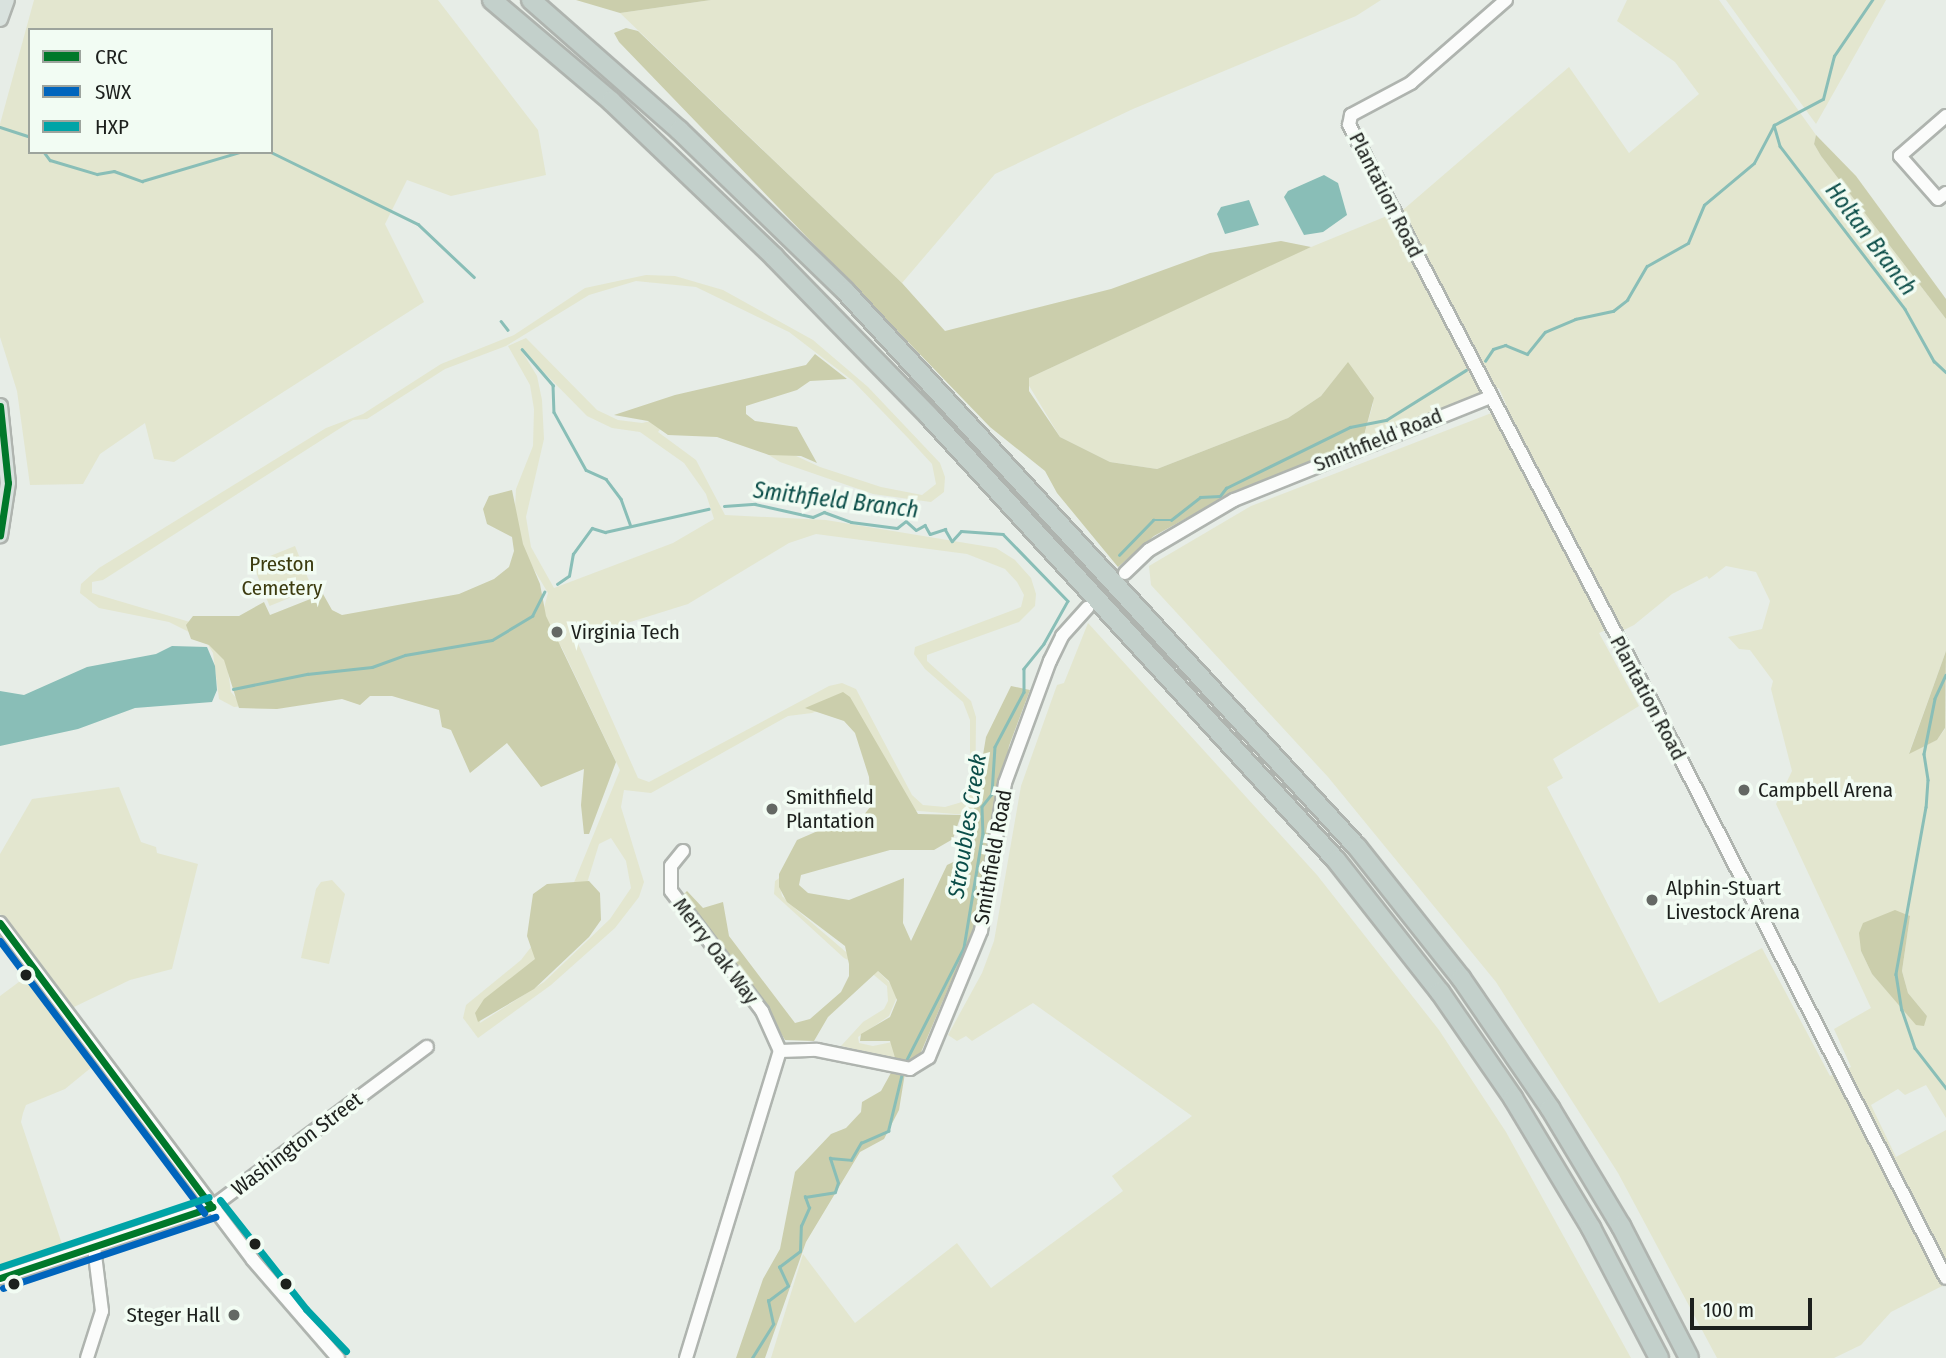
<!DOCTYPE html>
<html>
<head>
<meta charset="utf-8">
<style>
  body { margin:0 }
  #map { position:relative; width:1946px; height:1358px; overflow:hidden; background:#e7ede7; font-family:"Fira Sans Condensed",sans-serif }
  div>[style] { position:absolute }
  .green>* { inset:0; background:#e3e6cf; transform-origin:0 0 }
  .forest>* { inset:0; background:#cbceac }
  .water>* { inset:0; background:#89beb7 }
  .stream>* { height:2.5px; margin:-1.25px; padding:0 1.25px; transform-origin:1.25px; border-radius:1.25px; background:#89beb7 }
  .roads { filter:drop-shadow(2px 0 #afb4af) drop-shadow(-2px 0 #afb4af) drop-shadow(0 2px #afb4af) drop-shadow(0 -2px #afb4af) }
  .minor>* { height:12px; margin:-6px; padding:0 6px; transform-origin:6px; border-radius:6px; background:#fbfcfb }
  .major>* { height:14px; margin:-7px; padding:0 7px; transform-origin:7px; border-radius:7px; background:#d9e2de }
  .highway>* { height:18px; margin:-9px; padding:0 9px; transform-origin:9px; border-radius:9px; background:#c3d0cb }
  .bus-1>* { height:7px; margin:-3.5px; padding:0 3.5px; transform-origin:3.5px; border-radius:3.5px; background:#00782a }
  .bus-2>* { height:7px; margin:-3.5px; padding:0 3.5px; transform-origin:3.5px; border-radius:3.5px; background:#0065bd }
  .bus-3>* { height:7px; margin:-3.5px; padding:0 3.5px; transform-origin:3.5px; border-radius:3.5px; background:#00a4a7 }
  .dots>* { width:19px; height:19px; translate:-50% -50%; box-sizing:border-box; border:4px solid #f2fcf3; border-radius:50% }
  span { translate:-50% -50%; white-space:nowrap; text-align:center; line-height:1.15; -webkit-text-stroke:7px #f2fcf3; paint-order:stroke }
  .street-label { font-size:21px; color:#1d201d }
  .park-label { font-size:21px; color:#3c3b0f }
  .poi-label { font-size:21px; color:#1d201d }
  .left { translate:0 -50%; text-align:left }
  .right { translate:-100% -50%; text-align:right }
  .water-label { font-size:23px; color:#0a4d48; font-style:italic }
  .legend { position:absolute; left:28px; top:28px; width:245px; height:126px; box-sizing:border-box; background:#f2fcf3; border:2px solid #9da49d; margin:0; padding:9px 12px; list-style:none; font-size:21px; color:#1d201d }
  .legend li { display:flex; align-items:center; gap:14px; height:35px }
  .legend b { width:35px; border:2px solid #9da49d }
  .scale { position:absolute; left:1690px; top:1298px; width:122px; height:32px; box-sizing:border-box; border:4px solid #1d201d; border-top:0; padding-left:9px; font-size:21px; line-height:24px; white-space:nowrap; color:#1d201d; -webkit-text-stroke:5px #f2fcf3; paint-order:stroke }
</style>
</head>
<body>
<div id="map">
  <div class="green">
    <div style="clip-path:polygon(evenodd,34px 0,438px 0,538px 130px,546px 175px,451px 196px,407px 180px,385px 224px,424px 302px,174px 462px,154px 459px,145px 423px,100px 454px,83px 484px,30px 485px,17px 391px,0 337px,0 124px,34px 0,30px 30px,271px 30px,271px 152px,30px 152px,30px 30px)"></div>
    <div style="clip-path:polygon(711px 0,1381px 0,1356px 16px,1133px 109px,995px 174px,902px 283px,620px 13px)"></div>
    <div style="clip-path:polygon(evenodd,1627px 0,1719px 0,1816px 135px,1814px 144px,1821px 156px,1946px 319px,1946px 651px,1909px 753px,1937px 740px,1945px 729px,1946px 687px,1946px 1118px,1926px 1085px,1905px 1095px,1898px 1089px,1871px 1105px,1896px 1157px,1946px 1130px,1946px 1284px,1891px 1312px,1861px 1345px,1834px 1358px,1717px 1358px,1618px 1173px,1496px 982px,1328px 777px,1151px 585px,1149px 566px,1251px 506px,1507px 407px,1499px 388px,1363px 439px,1373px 404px,1371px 392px,1362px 388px,1348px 363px,1321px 396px,1288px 418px,1157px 469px,1110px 462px,1060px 437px,1028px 384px,1029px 378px,1294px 254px,1404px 209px,1569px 67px,1629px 153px,1699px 94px,1675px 62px,1617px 21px,1627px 0,1726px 566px,1756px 572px,1770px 601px,1762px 629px,1728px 637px,1739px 649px,1750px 650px,1773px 681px,1771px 689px,1792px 771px,1776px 804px,1871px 1008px,1834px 1029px,1851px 1067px,1830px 1076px,1762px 948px,1659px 1003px,1547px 787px,1563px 778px,1553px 759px,1639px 706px,1599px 633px,1620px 624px,1624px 630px,1634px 625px,1672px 594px,1707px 576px,1709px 579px,1726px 566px,1627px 0,1910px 916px,1902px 971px,1908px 993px,1927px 1016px,1916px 1024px,1872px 974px,1861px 951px,1910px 916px)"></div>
    <div style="clip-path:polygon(1726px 0,1886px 0,1816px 124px)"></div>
    <div style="clip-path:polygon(evenodd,646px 275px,675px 276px,723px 290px,813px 340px,868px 387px,940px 463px,945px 477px,944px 492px,931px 502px,873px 494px,780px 462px,707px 416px,663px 425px,658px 432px,696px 460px,725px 515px,826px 520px,996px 548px,1015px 560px,1031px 578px,1036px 594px,1035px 606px,1019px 622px,927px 655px,927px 661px,971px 701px,976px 717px,975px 820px,951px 942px,903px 1055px,893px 1058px,841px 1046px,863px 1022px,884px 1009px,888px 1001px,887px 986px,868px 970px,844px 958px,774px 894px,775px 881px,809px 857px,906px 798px,848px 699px,812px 713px,788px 716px,651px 793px,624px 790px,621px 807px,644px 882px,639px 897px,615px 928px,551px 985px,478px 1038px,463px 1018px,466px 1005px,521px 960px,566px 902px,620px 770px,562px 648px,549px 631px,468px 665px,284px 702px,234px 707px,219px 699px,213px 653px,205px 640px,169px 622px,99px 608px,80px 593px,81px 584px,99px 568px,326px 428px,363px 414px,441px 364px,514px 335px,585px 288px,646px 275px,636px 281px,696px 287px,789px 332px,853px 381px,908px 438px,932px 464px,936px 484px,922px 495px,881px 487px,820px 467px,740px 430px,706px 408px,642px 423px,618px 420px,597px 410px,526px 338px,508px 346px,530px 385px,534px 409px,533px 446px,516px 489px,515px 508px,520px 546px,548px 593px,539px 626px,449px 661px,239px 701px,231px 692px,226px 657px,200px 625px,92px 593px,92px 582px,103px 580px,353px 420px,367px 419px,445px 369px,506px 346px,589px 295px,636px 281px,646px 275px,520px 348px,587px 416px,612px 428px,640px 432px,684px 463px,706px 494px,714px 519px,673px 543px,554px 588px,531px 547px,526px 517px,544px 439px,542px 400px,537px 376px,520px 348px,646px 275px,816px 534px,967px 554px,1005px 569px,1017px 582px,1024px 595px,1021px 607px,915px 647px,914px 654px,925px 669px,963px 702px,970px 720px,970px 793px,962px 802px,945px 807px,923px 805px,912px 795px,856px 689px,842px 683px,829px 686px,649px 782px,638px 778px,576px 639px,688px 604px,789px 543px,816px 534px,646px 275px,907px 810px,967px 815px,946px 927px,932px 967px,897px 1041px,873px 1046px,859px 1043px,858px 1037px,889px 1016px,897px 997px,895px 988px,871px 964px,853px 958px,798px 911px,782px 896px,780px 886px,817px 858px,907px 810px,646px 275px,611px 838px,626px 861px,631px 888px,610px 919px,544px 982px,480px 1023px,483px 1003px,532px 963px,560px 930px,584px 893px,599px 844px,611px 838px)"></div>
    <div style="left:295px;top:546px;width:46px;height:46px;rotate:68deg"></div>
    <div style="clip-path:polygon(1088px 623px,1317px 875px,1439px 1030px,1506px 1132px,1631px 1358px,771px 1358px,803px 1254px,855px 1323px,957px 1243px,991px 1288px,1123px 1191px,1112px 1176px,1192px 1116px,1033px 1003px,972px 1041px,966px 1036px,957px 1041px,948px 1035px,982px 973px,994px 941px,1021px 786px,1057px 685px,1064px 683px)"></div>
    <div style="clip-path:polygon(119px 787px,141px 842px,156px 847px,157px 853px,198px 864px,172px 969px,130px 980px,74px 1007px,0 914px,0 854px,32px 799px)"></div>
    <div style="clip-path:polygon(332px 880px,345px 894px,329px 964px,301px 958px,316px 889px,321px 882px)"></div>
    <div style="clip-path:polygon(31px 973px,98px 1062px,65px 1089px,26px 1105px,23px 1113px,21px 1122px,62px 1244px,0 1265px,0 996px)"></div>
  </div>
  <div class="forest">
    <div style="clip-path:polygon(576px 0,711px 0,620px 13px)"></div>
    <div style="clip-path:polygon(626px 28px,638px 31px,902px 283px,945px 331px,1111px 289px,1210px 253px,1281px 241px,1311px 247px,1029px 378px,1029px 391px,1060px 437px,1110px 462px,1157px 469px,1288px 418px,1321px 396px,1348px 362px,1374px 398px,1363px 439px,1225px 497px,1154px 536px,1118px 567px,1057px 493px,1045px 471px,990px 427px,619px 42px,614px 33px)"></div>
    <div style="clip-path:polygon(1816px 135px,1856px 176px,1946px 299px,1946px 319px,1821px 156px,1814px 144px)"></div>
    <div style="clip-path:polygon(815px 354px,847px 379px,810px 381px,797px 390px,746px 406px,746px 414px,755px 421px,797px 427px,817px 463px,801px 456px,769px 455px,717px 437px,668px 435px,648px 421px,614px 415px,675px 395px,806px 365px)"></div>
    <div style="clip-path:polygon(512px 490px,523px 544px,540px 584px,546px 616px,616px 762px,589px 834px,584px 834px,581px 805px,584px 769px,541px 787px,507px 743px,470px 773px,451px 730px,442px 727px,439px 710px,392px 696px,370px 696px,360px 705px,342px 699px,277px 709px,239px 708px,224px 660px,209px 645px,191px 639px,186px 625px,193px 616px,239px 616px,264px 602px,270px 615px,323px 594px,332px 610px,342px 615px,459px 594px,494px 579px,509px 567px,514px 551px,512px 537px,487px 524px,483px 509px,489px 496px)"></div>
    <div style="clip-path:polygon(1946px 651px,1945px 728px,1937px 740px,1909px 754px)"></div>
    <div style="clip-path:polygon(1011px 686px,1030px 690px,1009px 746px,976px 923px,919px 1057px,912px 1062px,896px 1061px,890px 1041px,860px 1041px,861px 1034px,890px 1017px,897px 1000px,889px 981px,878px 971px,828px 1017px,814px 1041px,785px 1040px,762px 1001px,680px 898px,687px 891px,703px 908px,723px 902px,729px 936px,795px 1023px,810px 1019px,841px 992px,849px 976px,849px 964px,845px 946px,787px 902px,779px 887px,779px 874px,797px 840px,827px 827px,859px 821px,871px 806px,869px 777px,855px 733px,844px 721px,805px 708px,843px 692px,850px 697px,918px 814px,961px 815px,953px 839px,934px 850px,890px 850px,801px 875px,799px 885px,808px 893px,849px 900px,904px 878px,903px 923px,911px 941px,947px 865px,966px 856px,986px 737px)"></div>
    <div style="clip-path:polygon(589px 881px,600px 893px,601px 920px,589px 937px,534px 989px,478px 1022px,475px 1013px,484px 999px,535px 959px,527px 936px,533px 894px,547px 884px)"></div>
    <div style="clip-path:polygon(1895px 910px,1910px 916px,1902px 971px,1908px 993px,1927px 1016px,1924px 1026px,1916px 1025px,1872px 974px,1861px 951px,1859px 933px,1863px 923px)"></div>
    <div style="clip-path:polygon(892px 1071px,905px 1073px,899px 1110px,884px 1139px,860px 1152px,806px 1242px,765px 1358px,736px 1358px,763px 1279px,780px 1249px,795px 1172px,831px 1134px,846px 1128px,861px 1112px,862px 1102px,881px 1091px)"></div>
  </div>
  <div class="water">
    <div style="clip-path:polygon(1324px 175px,1338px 183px,1347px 215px,1323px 232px,1304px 235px,1284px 197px,1288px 191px)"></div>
    <div style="clip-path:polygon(1249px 200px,1259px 225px,1225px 234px,1217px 214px,1221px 207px)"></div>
    <div style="clip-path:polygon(172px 646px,207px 647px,215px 666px,217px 690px,212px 702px,135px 708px,78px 729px,0 746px,0 691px,24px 695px,87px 667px,156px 654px)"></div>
  </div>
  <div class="stream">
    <div style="left:1774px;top:125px;width:22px;rotate:74deg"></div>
    <div style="left:1780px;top:146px;width:205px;rotate:52.5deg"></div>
    <div style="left:1905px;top:309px;width:60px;rotate:60.9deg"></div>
    <div style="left:1934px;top:361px;width:16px;rotate:43deg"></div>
    <div style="left:0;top:127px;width:32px;rotate:18deg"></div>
    <div style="left:44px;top:152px;width:10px;rotate:53deg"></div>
    <div style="left:50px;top:160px;width:49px;rotate:16.6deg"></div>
    <div style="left:97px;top:174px;width:17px;rotate:-10deg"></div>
    <div style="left:114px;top:171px;width:30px;rotate:20deg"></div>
    <div style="left:142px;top:181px;width:102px;rotate:-16.5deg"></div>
    <div style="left:271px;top:152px;width:164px;rotate:26.1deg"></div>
    <div style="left:418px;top:224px;width:77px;rotate:43.4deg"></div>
    <div style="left:501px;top:321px;width:11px;rotate:52deg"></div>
    <div style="left:522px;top:349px;width:48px;rotate:49.3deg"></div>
    <div style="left:553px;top:385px;width:27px;rotate:88deg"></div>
    <div style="left:554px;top:412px;width:66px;rotate:61.1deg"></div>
    <div style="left:586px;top:470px;width:22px;rotate:24deg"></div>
    <div style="left:606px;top:479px;width:25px;rotate:53deg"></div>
    <div style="left:621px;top:499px;width:27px;rotate:70deg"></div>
    <div style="left:1485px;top:361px;width:14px;rotate:-56deg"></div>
    <div style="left:1493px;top:349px;width:13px;rotate:-18deg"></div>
    <div style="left:1505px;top:345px;width:24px;rotate:22deg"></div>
    <div style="left:1527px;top:354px;width:28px;rotate:-51deg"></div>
    <div style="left:1545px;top:332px;width:33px;rotate:-23deg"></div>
    <div style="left:1575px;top:319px;width:39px;rotate:-12deg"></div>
    <div style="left:1613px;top:311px;width:18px;rotate:-38deg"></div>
    <div style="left:1627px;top:300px;width:39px;rotate:-60deg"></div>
    <div style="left:1647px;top:266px;width:47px;rotate:-29.3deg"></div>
    <div style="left:1688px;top:243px;width:41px;rotate:-67.2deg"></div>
    <div style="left:1704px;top:205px;width:65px;rotate:-40deg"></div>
    <div style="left:1754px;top:163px;width:43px;rotate:-62.2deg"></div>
    <div style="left:1774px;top:125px;width:55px;rotate:-28deg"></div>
    <div style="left:1823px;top:99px;width:44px;rotate:-75.7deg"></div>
    <div style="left:1834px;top:56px;width:68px;rotate:-55.8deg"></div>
    <div style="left:724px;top:506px;width:31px;rotate:-4deg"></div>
    <div style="left:755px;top:504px;width:59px;rotate:12.6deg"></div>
    <div style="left:813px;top:517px;width:12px;rotate:-24deg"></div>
    <div style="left:824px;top:512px;width:29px;rotate:20deg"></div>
    <div style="left:851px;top:522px;width:46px;rotate:7.4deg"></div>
    <div style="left:897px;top:528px;width:11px;rotate:-38deg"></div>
    <div style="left:906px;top:521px;width:13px;rotate:42deg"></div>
    <div style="left:916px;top:530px;width:10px;rotate:-29deg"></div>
    <div style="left:925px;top:525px;width:10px;rotate:61deg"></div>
    <div style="left:930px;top:534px;width:16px;rotate:-18deg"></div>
    <div style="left:945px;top:529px;width:14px;rotate:60deg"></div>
    <div style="left:952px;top:541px;width:13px;rotate:-48deg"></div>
    <div style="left:961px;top:531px;width:42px;rotate:4.1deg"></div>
    <div style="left:1003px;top:534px;width:93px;rotate:45.9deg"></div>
    <div style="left:1068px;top:601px;width:49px;rotate:119.2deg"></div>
    <div style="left:1044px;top:644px;width:32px;rotate:129deg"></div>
    <div style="left:1024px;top:669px;width:23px;rotate:90deg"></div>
    <div style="left:1024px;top:692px;width:62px;rotate:117.8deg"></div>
    <div style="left:995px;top:747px;width:47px;rotate:93.7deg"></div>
    <div style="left:992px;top:794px;width:16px;rotate:128deg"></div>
    <div style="left:982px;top:807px;width:26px;rotate:88deg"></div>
    <div style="left:983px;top:833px;width:117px;rotate:99.4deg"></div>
    <div style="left:964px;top:948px;width:128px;rotate:117deg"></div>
    <div style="left:1119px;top:555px;width:49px;rotate:-45.8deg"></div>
    <div style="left:1153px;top:520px;width:18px"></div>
    <div style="left:1171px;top:520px;width:37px;rotate:-38deg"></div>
    <div style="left:1200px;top:497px;width:20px;rotate:-3deg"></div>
    <div style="left:1220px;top:496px;width:10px;rotate:-53deg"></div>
    <div style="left:1226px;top:488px;width:138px;rotate:-26.2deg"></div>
    <div style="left:1350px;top:427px;width:37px;rotate:-11deg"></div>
    <div style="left:1386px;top:420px;width:94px;rotate:-32deg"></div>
    <div style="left:557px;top:584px;width:14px;rotate:-34deg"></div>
    <div style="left:569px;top:576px;width:22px;rotate:-80deg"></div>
    <div style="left:573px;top:554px;width:32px;rotate:-54deg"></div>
    <div style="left:592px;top:528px;width:14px;rotate:17deg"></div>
    <div style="left:605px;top:532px;width:106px;rotate:-12.6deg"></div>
    <div style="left:1946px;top:675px;width:26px;rotate:115deg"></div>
    <div style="left:1935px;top:699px;width:56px;rotate:101.3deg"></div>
    <div style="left:1924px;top:754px;width:26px;rotate:81deg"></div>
    <div style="left:1928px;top:780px;width:27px;rotate:94deg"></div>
    <div style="left:1926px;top:807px;width:170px;rotate:100.2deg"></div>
    <div style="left:1896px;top:974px;width:36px;rotate:81deg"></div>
    <div style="left:1902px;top:1010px;width:40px;rotate:71.1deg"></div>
    <div style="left:1915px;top:1048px;width:51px;rotate:52.2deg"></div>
    <div style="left:233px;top:689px;width:76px;rotate:-11.5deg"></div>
    <div style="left:307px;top:674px;width:65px;rotate:-6.1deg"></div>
    <div style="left:372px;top:667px;width:35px;rotate:-20deg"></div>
    <div style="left:405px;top:655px;width:88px;rotate:-9.8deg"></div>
    <div style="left:492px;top:640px;width:47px;rotate:-31deg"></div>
    <div style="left:532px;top:616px;width:27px;rotate:-63deg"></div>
    <div style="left:752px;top:1358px;width:40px;rotate:-58deg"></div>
    <div style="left:773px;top:1324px;width:24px;rotate:-102deg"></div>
    <div style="left:768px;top:1301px;width:25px;rotate:-37deg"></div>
    <div style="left:788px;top:1286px;width:21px;rotate:-115deg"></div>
    <div style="left:779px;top:1267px;width:26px;rotate:-37deg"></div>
    <div style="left:800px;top:1251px;width:25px;rotate:-88deg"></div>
    <div style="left:801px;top:1226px;width:20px;rotate:-66deg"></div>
    <div style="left:809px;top:1208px;width:12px;rotate:-110deg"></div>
    <div style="left:805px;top:1197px;width:30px;rotate:-9deg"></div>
    <div style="left:835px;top:1192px;width:9px;rotate:-72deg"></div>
    <div style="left:838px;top:1183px;width:26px;rotate:-108deg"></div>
    <div style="left:830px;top:1158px;width:21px;rotate:5deg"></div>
    <div style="left:851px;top:1160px;width:20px;rotate:-60deg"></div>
    <div style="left:861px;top:1143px;width:30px;rotate:-24deg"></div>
    <div style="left:888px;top:1131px;width:60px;rotate:-76.4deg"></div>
  </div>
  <div class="roads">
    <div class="minor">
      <div style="left:1506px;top:0;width:126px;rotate:138.9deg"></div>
      <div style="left:1411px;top:83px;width:68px;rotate:151.9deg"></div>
      <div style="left:1351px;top:115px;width:10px;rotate:101deg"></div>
      <div style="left:1349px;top:125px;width:639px;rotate:62.31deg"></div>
      <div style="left:1646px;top:691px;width:659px;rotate:62.93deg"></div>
      <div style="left:1946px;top:116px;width:61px;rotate:139deg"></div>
      <div style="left:1900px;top:156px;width:57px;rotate:48.5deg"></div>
      <div style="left:1938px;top:199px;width:10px;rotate:-37deg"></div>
      <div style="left:1125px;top:573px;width:33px;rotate:-44deg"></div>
      <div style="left:1149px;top:550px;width:99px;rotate:-30.5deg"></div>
      <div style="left:1234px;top:500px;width:276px;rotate:-21.9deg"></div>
      <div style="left:683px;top:851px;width:19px;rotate:129deg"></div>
      <div style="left:671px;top:866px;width:25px;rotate:90deg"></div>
      <div style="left:671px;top:891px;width:151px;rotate:52.8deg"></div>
      <div style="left:762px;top:1011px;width:44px;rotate:65.8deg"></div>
      <div style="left:0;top:923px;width:421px;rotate:53.1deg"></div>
      <div style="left:253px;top:1260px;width:130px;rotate:49.1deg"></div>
      <div style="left:0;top:1278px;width:224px;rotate:-18.5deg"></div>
      <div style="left:212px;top:1207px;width:268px;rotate:-36.7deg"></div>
      <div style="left:87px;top:1358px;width:49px;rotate:-72.3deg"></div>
      <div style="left:102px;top:1311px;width:64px;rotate:-97.1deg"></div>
      <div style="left:686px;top:1358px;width:321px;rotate:-73deg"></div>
      <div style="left:780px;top:1051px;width:37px;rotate:-2deg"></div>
      <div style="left:817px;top:1050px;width:95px;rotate:11.5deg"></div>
      <div style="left:910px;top:1069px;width:22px;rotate:-32deg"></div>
      <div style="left:929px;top:1057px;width:136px;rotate:-67.6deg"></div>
      <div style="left:981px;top:931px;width:150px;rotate:-80.8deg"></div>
      <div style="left:1005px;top:783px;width:130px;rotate:-69.8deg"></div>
      <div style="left:1050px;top:661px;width:28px;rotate:-64deg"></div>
      <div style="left:1062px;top:636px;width:38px;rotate:-48deg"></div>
    </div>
    <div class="major">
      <div style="left:0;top:19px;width:20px;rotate:-70deg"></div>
      <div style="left:0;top:406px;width:77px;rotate:84.1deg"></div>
      <div style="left:8px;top:483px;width:53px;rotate:98.7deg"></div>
    </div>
    <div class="highway">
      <div style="left:492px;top:0;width:156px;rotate:40.3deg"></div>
      <div style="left:611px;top:101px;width:226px;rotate:43.7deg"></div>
      <div style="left:774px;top:257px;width:222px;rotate:45.7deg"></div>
      <div style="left:929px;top:416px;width:602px;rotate:47.49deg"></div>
      <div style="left:1336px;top:860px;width:168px;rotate:51.8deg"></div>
      <div style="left:1440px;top:992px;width:129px;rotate:55.4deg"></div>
      <div style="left:1513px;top:1098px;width:152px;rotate:59deg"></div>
      <div style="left:1591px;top:1228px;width:147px;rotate:62.4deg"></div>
      <div style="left:531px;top:0;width:197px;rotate:41.3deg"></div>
      <div style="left:679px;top:130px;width:231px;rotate:44.1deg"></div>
      <div style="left:845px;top:291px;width:756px;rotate:47.36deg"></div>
      <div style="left:1357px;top:847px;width:167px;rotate:51.6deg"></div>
      <div style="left:1461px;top:978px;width:158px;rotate:55.6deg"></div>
      <div style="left:1550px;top:1108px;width:138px;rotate:59deg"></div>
      <div style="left:1621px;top:1226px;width:148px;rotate:62.7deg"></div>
    </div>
  </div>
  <div class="bus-1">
    <div style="left:0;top:406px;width:77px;rotate:84.1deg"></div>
    <div style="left:8px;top:483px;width:53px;rotate:98.7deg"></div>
    <div style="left:0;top:923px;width:354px;rotate:53.3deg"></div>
    <div style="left:0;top:1278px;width:224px;rotate:-18.5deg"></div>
  </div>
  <div class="bus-2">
    <div style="left:0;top:941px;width:340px;rotate:53.1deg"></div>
    <div style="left:3px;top:1288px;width:224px;rotate:-18.5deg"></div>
  </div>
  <div class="bus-3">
    <div style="left:220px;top:1200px;width:139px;rotate:51.7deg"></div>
    <div style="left:306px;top:1309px;width:58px;rotate:46.4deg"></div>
    <div style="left:0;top:1267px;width:220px;rotate:-18.5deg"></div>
  </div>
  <div class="dots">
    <div style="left:557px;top:632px;background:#646864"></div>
    <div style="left:1744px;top:790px;background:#646864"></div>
    <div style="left:772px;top:809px;background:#646864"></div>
    <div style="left:1652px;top:900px;background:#646864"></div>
    <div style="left:26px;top:975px;background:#1d201d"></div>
    <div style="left:255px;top:1244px;background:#1d201d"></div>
    <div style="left:14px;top:1284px;background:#1d201d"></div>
    <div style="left:286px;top:1284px;background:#1d201d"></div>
    <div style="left:234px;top:1315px;background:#646864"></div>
  </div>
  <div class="street-label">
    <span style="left:1386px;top:195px;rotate:63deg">Plantation Road</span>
    <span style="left:1378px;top:440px;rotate:-22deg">Smithfield Road</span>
    <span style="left:1648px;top:698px;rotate:62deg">Plantation Road</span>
    <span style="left:993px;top:857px;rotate:-80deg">Smithfield Road</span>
    <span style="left:716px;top:951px;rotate:53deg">Merry Oak Way</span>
    <span style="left:297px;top:1144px;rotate:-37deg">Washington Street</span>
  </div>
  <div class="park-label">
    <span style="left:282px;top:576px">Preston<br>Cemetery</span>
  </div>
  <div class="poi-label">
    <span class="left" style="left:571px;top:632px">Virginia Tech</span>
    <span class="left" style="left:1758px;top:790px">Campbell Arena</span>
    <span class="left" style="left:786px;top:809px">Smithfield<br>Plantation</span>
    <span class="left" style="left:1666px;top:900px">Alphin-Stuart<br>Livestock Arena</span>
    <span class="right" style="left:220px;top:1315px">Steger Hall</span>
  </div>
  <div class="water-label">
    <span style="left:1871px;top:239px;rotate:53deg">Holtan Branch</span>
    <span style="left:836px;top:500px;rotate:7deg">Smithfield Branch</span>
    <span style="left:967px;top:826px;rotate:-81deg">Stroubles Creek</span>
  </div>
  <ul class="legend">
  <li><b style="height:9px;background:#00782a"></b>CRC</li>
  <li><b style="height:9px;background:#0065bd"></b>SWX</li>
  <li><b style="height:9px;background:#00a4a7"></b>HXP</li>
  </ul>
  <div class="scale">100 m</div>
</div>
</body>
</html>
